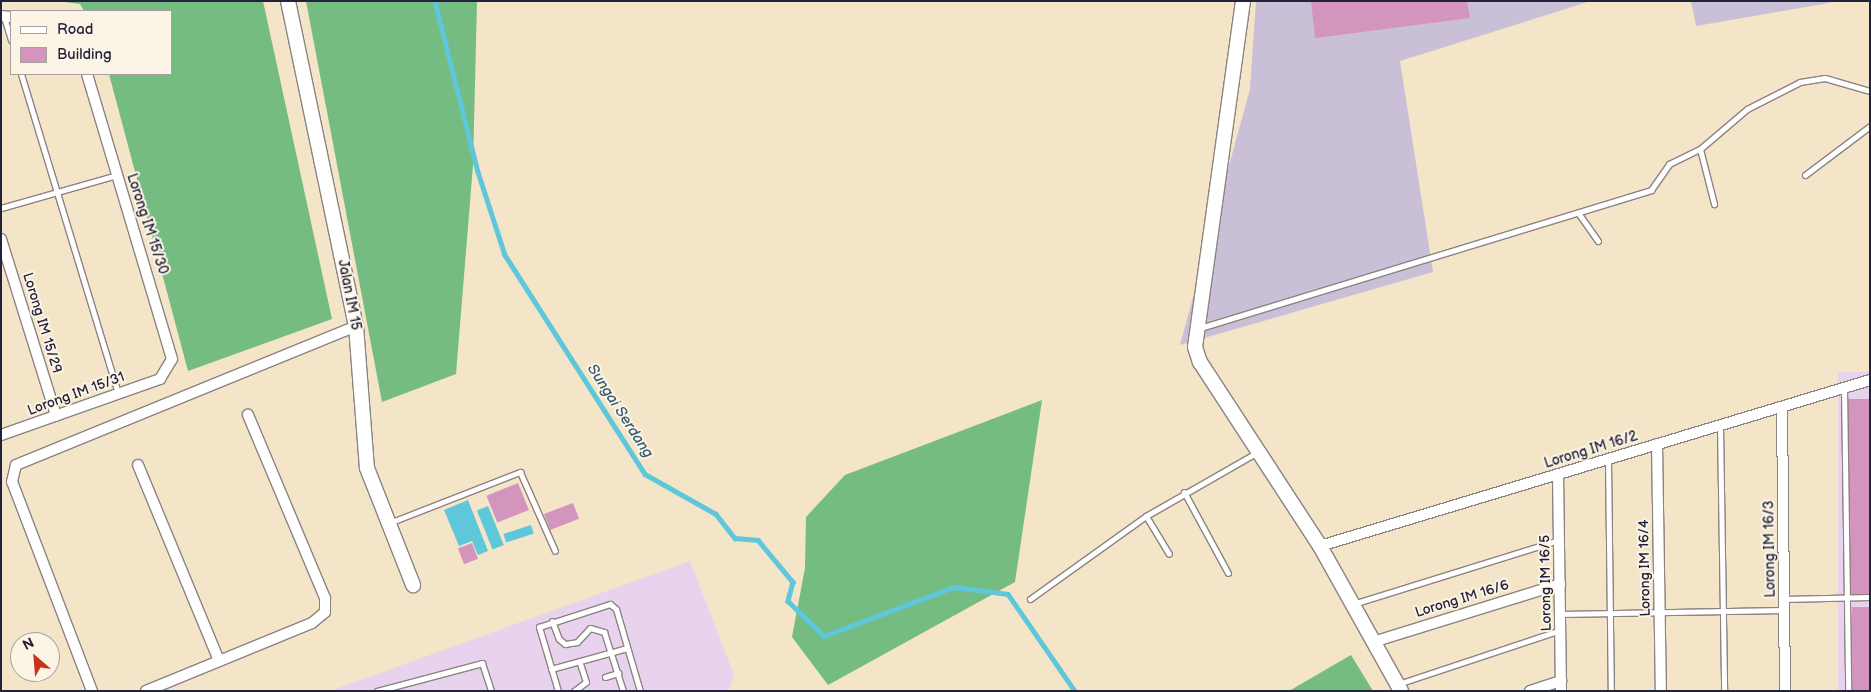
<!DOCTYPE html>
<html>
<head>
<meta charset="utf-8">
<style>
  body { margin:0 }
  #map { position:relative; width:1871px; height:692px; overflow:hidden; background:#f4e4c8; font-family:"Balsamiq Sans",sans-serif }
  div>[style] { position:absolute }
  .built>* { inset:0; background:#e9d2ed; transform-origin:0 0 }
  .industrial>* { inset:0; background:#c9bfd7 }
  .forest>* { inset:0; background:#74bc82 }
  .water>* { inset:0; background:#5ec7da; transform-origin:0 0 }
  .stream>* { height:4.5px; margin:-2.25px; padding:0 2.25px; transform-origin:2.25px; border-radius:2.25px; background:#5ec7da }
  .building>* { inset:0; background:#d394be; transform-origin:0 0 }
  .roads { filter:drop-shadow(1px 0 #8b8382) drop-shadow(-1px 0 #8b8382) drop-shadow(0 1px #8b8382) drop-shadow(0 -1px #8b8382) }
  .service>* { height:5px; margin:-2.5px; padding:0 2.5px; transform-origin:2.5px; border-radius:2.5px; background:#fff }
  .minor>* { height:10px; margin:-5px; padding:0 5px; transform-origin:5px; border-radius:5px; background:#fff }
  .tertiary>* { height:14px; margin:-7px; padding:0 7px; transform-origin:7px; border-radius:7px; background:#fff }
  span { translate:-50% -50%; white-space:nowrap; text-align:center; line-height:1.15; -webkit-text-stroke:4px #fcf5e5; paint-order:stroke }
  .street-label { font-size:14px; color:#22223b }
  .water-label { font-size:15px; color:#375c73; font-style:italic }
  .frame { position:absolute; inset:0; border:2px solid #22223b; pointer-events:none }
  .legend { position:absolute; left:10px; top:10px; width:162px; height:65px; box-sizing:border-box; background:#fcf5e5; border:1px solid #a5a1a1; margin:0; padding:6px 9px; list-style:none; font-size:15px; color:#22223b }
  .legend li { display:flex; align-items:center; gap:10px; height:25px }
  .legend b { width:25px; border:1px solid #a5a1a1 }
  .north { position:absolute; left:10px; top:632px; width:50px; height:50px; box-sizing:border-box; background:#fcf5e5; border:1px solid #a5a1a1; border-radius:50%; rotate:333deg; font-size:14px; font-weight:700; line-height:20px; text-align:center; color:#22223b }
  .north::after { content:''; display:block; margin:auto; width:18px; height:22px; background:#c8321e; clip-path:polygon(50% 0,100% 100%,50% 72%,0 100%) }
</style>
</head>
<body>
<div id="map">
  <div class="built">
    <div style="left:1870px;top:372px;width:319px;height:32px;rotate:90deg"></div>
    <div style="clip-path:polygon(690px 561px,734px 675px,728px 691px,330px 691px)"></div>
  </div>
  <div class="industrial">
    <div style="clip-path:polygon(1256px 1px,1591px 1px,1400px 61px,1433px 272px,1180px 345px,1250px 89px)"></div>
    <div style="clip-path:polygon(1691px 1px,1829px 1px,1829px 3px,1696px 26px)"></div>
  </div>
  <div class="forest">
    <div style="clip-path:polygon(57px 1px,263px 1px,332px 319px,188px 371px,109px 74px,171px 74px,171px 11px,84px 11px,80px 4px)"></div>
    <div style="clip-path:polygon(306px 1px,477px 1px,473px 165px,456px 374px,382px 402px)"></div>
    <div style="clip-path:polygon(1042px 400px,1015px 582px,828px 685px,792px 637px,805px 568px,806px 517px,845px 475px)"></div>
    <div style="clip-path:polygon(1351px 655px,1373px 691px,1289px 691px)"></div>
  </div>
  <div class="water">
    <div style="clip-path:polygon(468px 500px,488px 551px,478px 555px,472px 541px,459px 546px,444px 510px)"></div>
    <div style="left:488px;top:506px;width:42px;height:12px;rotate:68deg"></div>
    <div style="left:531px;top:525px;width:9px;height:29px;rotate:72deg"></div>
  </div>
  <div class="stream">
    <div style="left:435px;top:1px;width:176px;rotate:75.9deg"></div>
    <div style="left:478px;top:172px;width:87px;rotate:72deg"></div>
    <div style="left:505px;top:255px;width:260px;rotate:57.4deg"></div>
    <div style="left:645px;top:474px;width:81px;rotate:29.4deg"></div>
    <div style="left:716px;top:514px;width:31px;rotate:52deg"></div>
    <div style="left:735px;top:538px;width:23px;rotate:5deg"></div>
    <div style="left:758px;top:540px;width:55px;rotate:50.2deg"></div>
    <div style="left:793px;top:582px;width:20px;rotate:105deg"></div>
    <div style="left:788px;top:601px;width:50px;rotate:44.2deg"></div>
    <div style="left:824px;top:636px;width:139px;rotate:-20.7deg"></div>
    <div style="left:954px;top:587px;width:54px;rotate:7.4deg"></div>
    <div style="left:1008px;top:594px;width:118px;rotate:55.4deg"></div>
  </div>
  <div class="building">
    <div style="clip-path:polygon(1311px 1px,1467px 1px,1470px 18px,1315px 38px)"></div>
    <div style="left:1870px;top:399px;width:195px;height:22px;rotate:90deg"></div>
    <div style="left:518px;top:483px;width:29px;height:34px;rotate:68deg"></div>
    <div style="left:573px;top:503px;width:17px;height:31px;rotate:69deg"></div>
    <div style="left:472px;top:543px;width:17px;height:15px;rotate:69deg"></div>
    <div style="left:1852px;top:607px;width:18px;height:84px"></div>
  </div>
  <div class="roads">
    <div class="service">
      <div style="left:4px;top:17px;width:24px;rotate:73deg"></div>
      <div style="left:21px;top:74px;width:334px;rotate:73.1deg"></div>
      <div style="left:1700px;top:149px;width:57px;rotate:75.7deg"></div>
      <div style="left:1805px;top:175px;width:81px;rotate:-37deg"></div>
      <div style="left:1px;top:208px;width:121px;rotate:-15.9deg"></div>
      <div style="left:1579px;top:214px;width:33px;rotate:55deg"></div>
      <div style="left:1200px;top:328px;width:472px;rotate:-17deg"></div>
      <div style="left:1651px;top:190px;width:32px;rotate:-55deg"></div>
      <div style="left:1669px;top:164px;width:34px;rotate:-26deg"></div>
      <div style="left:1700px;top:149px;width:62px;rotate:-40.4deg"></div>
      <div style="left:1747px;top:109px;width:59px;rotate:-27deg"></div>
      <div style="left:1800px;top:82px;width:25px;rotate:-9deg"></div>
      <div style="left:1825px;top:78px;width:47px;rotate:16.1deg"></div>
      <div style="left:1844px;top:388px;width:303px;rotate:89.2deg"></div>
      <div style="left:1720px;top:426px;width:265px;rotate:89.1deg"></div>
      <div style="left:1608px;top:459px;width:232px;rotate:89.3deg"></div>
      <div style="left:1184px;top:492px;width:92px;rotate:61.5deg"></div>
      <div style="left:1146px;top:516px;width:44px;rotate:58.8deg"></div>
      <div style="left:389px;top:523px;width:141px;rotate:-21.3deg"></div>
      <div style="left:520px;top:472px;width:86px;rotate:66.1deg"></div>
      <div style="left:1030px;top:599px;width:143px;rotate:-35.6deg"></div>
      <div style="left:1146px;top:516px;width:127px;rotate:-29.8deg"></div>
      <div style="left:1784px;top:599px;width:86px;rotate:-1.3deg"></div>
      <div style="left:1353px;top:604px;width:216px;rotate:-17.3deg"></div>
      <div style="left:1560px;top:614px;width:224px;rotate:-1deg"></div>
      <div style="left:552px;top:621px;width:19px;rotate:69deg"></div>
      <div style="left:559px;top:639px;width:8px;rotate:40deg"></div>
      <div style="left:565px;top:644px;width:12px;rotate:-9deg"></div>
      <div style="left:577px;top:642px;width:19px;rotate:-47deg"></div>
      <div style="left:590px;top:628px;width:15px;rotate:16deg"></div>
      <div style="left:604px;top:632px;width:62px;rotate:72.1deg"></div>
      <div style="left:551px;top:669px;width:79px;rotate:-15.4deg"></div>
      <div style="left:605px;top:677px;width:14px;rotate:-17deg"></div>
      <div style="left:1398px;top:684px;width:171px;rotate:-18.4deg"></div>
      <div style="left:377px;top:691px;width:109px;rotate:-14.9deg"></div>
      <div style="left:482px;top:663px;width:29px;rotate:72deg"></div>
      <div style="left:558px;top:691px;width:67px;rotate:-106.5deg"></div>
      <div style="left:539px;top:627px;width:75px;rotate:-17.9deg"></div>
      <div style="left:610px;top:604px;width:8px;rotate:40deg"></div>
      <div style="left:616px;top:609px;width:85px;rotate:73.7deg"></div>
      <div style="left:574px;top:691px;width:15px;rotate:-37deg"></div>
      <div style="left:586px;top:682px;width:22px;rotate:-108deg"></div>
    </div>
    <div class="minor">
      <div style="left:1px;top:16px;width:10px;rotate:6deg"></div>
      <div style="left:1px;top:239px;width:185px;rotate:72.7deg"></div>
      <div style="left:1782px;top:407px;width:284px;rotate:89.4deg"></div>
      <div style="left:1px;top:435px;width:169px;rotate:-19.4deg"></div>
      <div style="left:160px;top:379px;width:23px;rotate:-59deg"></div>
      <div style="left:172px;top:359px;width:297px;rotate:-106.6deg"></div>
      <div style="left:1657px;top:444px;width:247px;rotate:89.1deg"></div>
      <div style="left:138px;top:465px;width:212px;rotate:67.5deg"></div>
      <div style="left:1558px;top:474px;width:217px;rotate:89.2deg"></div>
      <div style="left:1320px;top:546px;width:575px;rotate:-16.79deg"></div>
      <div style="left:1373px;top:642px;width:196px;rotate:-17.2deg"></div>
      <div style="left:92px;top:691px;width:224px;rotate:-110.9deg"></div>
      <div style="left:12px;top:482px;width:17px;rotate:-77deg"></div>
      <div style="left:16px;top:465px;width:367px;rotate:-22.2deg"></div>
      <div style="left:146px;top:691px;width:179px;rotate:-22.3deg"></div>
      <div style="left:312px;top:623px;width:17px;rotate:-40deg"></div>
      <div style="left:325px;top:612px;width:14px;rotate:-90deg"></div>
      <div style="left:325px;top:598px;width:199px;rotate:-112.8deg"></div>
      <div style="left:1530px;top:691px;width:33px;rotate:-18deg"></div>
    </div>
    <div class="tertiary">
      <div style="left:288px;top:1px;width:332px;rotate:78.2deg"></div>
      <div style="left:356px;top:326px;width:142px;rotate:85.6deg"></div>
      <div style="left:367px;top:468px;width:126px;rotate:68.5deg"></div>
      <div style="left:1243px;top:1px;width:349px;rotate:97.9deg"></div>
      <div style="left:1195px;top:347px;width:16px;rotate:72deg"></div>
      <div style="left:1200px;top:362px;width:220px;rotate:56.9deg"></div>
      <div style="left:1320px;top:546px;width:166px;rotate:60.8deg"></div>
    </div>
  </div>
  <div class="street-label">
    <span style="left:147px;top:224px;rotate:72deg">Lorong IM 15/30</span>
    <span style="left:349px;top:295px;rotate:79deg">Jalan IM 15</span>
    <span style="left:42px;top:323px;rotate:73deg">Lorong IM 15/29</span>
    <span style="left:76px;top:394px;rotate:-20deg">Lorong IM 15/31</span>
    <span style="left:1591px;top:450px;rotate:-17deg">Lorong IM 16/2</span>
    <span style="left:1770px;top:549px;rotate:-91deg">Lorong IM 16/3</span>
    <span style="left:1645px;top:568px;rotate:-91deg">Lorong IM 16/4</span>
    <span style="left:1546px;top:583px;rotate:-91deg">Lorong IM 16/5</span>
    <span style="left:1462px;top:599px;rotate:-17deg">Lorong IM 16/6</span>
  </div>
  <div class="water-label">
    <span style="left:620px;top:411px;rotate:57deg">Sungai Serdang</span>
  </div>
  <div class="frame"></div>
  <ul class="legend">
  <li><b style="height:6px;background:#fff"></b>Road</li>
  <li><b style="height:14px;background:#d394be"></b>Building</li>
  </ul>
  <div class="north">N</div>
</div>
</body>
</html>
